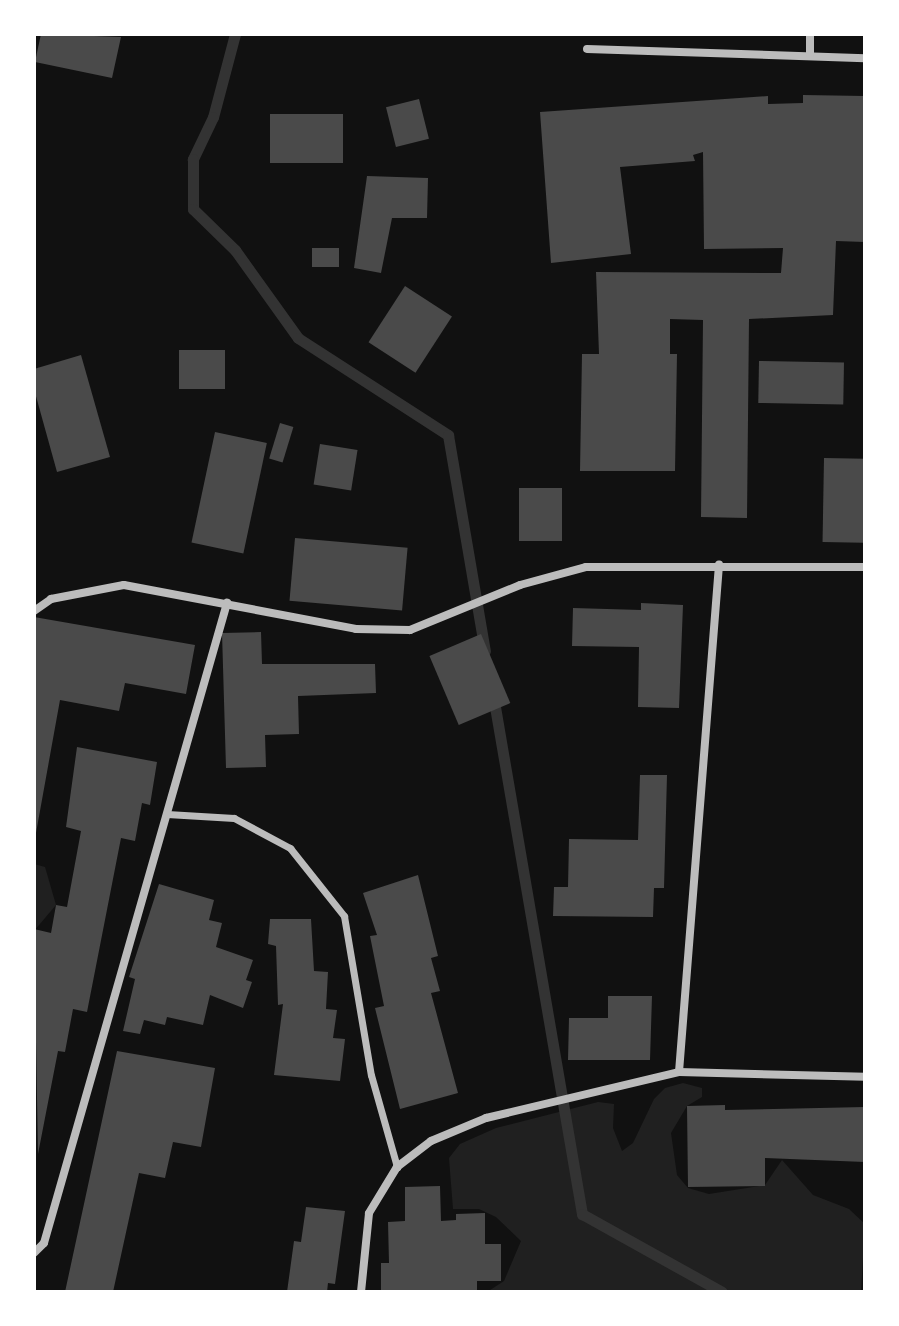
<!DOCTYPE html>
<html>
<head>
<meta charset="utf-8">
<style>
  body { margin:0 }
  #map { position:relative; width:899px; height:1326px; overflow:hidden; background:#111; font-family:Roboto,sans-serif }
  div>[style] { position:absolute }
  .green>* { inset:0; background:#202020 }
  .stream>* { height:11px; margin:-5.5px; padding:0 5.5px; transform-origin:5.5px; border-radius:5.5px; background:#333 }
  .building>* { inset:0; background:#4a4a4a; transform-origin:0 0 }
  .pedestrian>* { height:7px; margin:-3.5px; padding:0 3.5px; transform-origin:3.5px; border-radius:3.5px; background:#bcbcbc }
  .minor>* { height:8px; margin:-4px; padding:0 4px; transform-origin:4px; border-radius:4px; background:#bcbcbc }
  span { translate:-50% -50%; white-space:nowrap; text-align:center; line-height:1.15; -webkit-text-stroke:8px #fff; paint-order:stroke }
  .frame { position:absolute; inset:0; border:36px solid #fff; pointer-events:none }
</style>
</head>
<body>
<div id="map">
  <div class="green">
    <div style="clip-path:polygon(34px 864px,45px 867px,56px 905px,34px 931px)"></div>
    <div style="clip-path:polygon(683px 1083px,702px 1088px,702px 1097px,687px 1106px,671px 1133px,677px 1175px,688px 1188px,709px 1194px,765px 1185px,782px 1160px,813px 1195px,849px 1209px,865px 1224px,861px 1292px,487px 1292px,504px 1281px,521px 1241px,496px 1217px,479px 1209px,453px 1209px,449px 1158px,460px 1144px,496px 1128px,598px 1102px,614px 1104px,613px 1128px,622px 1151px,633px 1143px,654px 1099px,665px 1088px)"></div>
  </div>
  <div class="stream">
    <div style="left:235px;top:34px;width:86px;rotate:104.8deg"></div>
    <div style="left:213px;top:117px;width:47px;rotate:115.5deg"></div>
    <div style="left:193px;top:159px;width:50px;rotate:90deg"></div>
    <div style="left:193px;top:209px;width:59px;rotate:44.3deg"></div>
    <div style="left:235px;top:250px;width:108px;rotate:54.4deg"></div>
    <div style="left:298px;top:338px;width:179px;rotate:32.9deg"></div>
    <div style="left:448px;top:435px;width:219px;rotate:80.3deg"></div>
    <div style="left:493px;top:695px;width:527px;rotate:80.27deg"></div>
    <div style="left:582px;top:1214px;width:160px;rotate:29.1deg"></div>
  </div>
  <div class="building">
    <div style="clip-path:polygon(41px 34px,121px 37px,112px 78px,35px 62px)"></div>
    <div style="clip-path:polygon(803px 95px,865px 96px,865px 242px,836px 241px,833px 315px,749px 319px,747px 518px,701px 517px,703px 320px,670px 319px,670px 354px,677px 354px,675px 471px,580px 471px,582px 354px,599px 354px,596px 272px,781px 273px,783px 248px,704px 249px,703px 152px,693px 155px,695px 161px,620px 167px,631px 254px,551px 263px,540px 112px,768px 96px,768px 104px,803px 103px)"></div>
    <div style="left:419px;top:99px;width:41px;height:34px;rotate:76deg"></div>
    <div style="left:270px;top:114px;width:73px;height:49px"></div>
    <div style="clip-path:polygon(367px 176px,428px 178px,427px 218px,392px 218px,381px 273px,354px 268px)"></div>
    <div style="left:339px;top:248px;width:19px;height:27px;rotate:90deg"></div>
    <div style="left:405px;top:286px;width:56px;height:67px;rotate:33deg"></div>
    <div style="left:225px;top:350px;width:39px;height:46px;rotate:90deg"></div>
    <div style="clip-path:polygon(81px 355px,110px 457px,57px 472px,34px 389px,34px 369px)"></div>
    <div style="left:759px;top:361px;width:85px;height:42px;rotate:1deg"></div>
    <div style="left:280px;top:423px;width:14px;height:37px;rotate:17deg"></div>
    <div style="left:215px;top:432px;width:53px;height:113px;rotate:12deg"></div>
    <div style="left:320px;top:444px;width:38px;height:41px;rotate:9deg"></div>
    <div style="left:824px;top:458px;width:41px;height:84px;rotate:1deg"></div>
    <div style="left:519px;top:488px;width:43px;height:53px"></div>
    <div style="left:295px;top:538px;width:113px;height:63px;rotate:5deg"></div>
    <div style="clip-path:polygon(641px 603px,683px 605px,679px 708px,638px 707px,639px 647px,572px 646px,573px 608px,641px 610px)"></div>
    <div style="clip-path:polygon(34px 617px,195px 645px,186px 694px,125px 683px,119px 711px,60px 700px,36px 833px)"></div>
    <div style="clip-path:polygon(261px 632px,262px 664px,375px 664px,376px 693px,298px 696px,299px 734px,265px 735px,266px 767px,226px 768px,222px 633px)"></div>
    <div style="left:481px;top:634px;width:75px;height:56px;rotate:67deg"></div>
    <div style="clip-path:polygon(77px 747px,157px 762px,150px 805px,142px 803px,135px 841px,121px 838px,87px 1012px,73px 1009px,65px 1052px,58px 1051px,38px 1154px,34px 929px,51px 933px,56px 905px,67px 907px,81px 831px,66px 827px)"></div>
    <div style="clip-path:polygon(640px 775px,667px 775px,664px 888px,654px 888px,653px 917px,553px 916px,554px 887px,568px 887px,569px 839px,638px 840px)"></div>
    <div style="clip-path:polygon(418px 875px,438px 956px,431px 958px,440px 991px,431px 993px,458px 1093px,400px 1109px,375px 1008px,384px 1006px,370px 936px,377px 935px,363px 893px)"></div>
    <div style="clip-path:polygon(159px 884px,214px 900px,209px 920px,222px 923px,216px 947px,253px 960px,246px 980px,252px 982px,243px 1008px,210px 995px,203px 1025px,167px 1017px,165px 1025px,144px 1020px,140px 1034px,123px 1031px,135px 979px,129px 977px)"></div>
    <div style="clip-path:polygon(270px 919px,311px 919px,314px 971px,328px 972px,326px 1009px,337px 1010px,333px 1038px,345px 1039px,340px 1081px,274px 1075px,283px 1004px,278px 1005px,276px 946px,268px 944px)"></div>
    <div style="clip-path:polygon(608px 996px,652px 996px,650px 1060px,568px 1060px,569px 1018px,608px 1018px)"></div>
    <div style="clip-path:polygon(117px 1051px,215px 1068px,201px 1147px,173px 1142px,165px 1178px,139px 1173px,113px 1292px,65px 1292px)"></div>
    <div style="clip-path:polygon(725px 1105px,725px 1110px,865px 1107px,865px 1162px,765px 1158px,765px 1186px,688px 1187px,687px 1106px)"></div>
    <div style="clip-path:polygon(440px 1186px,441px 1221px,456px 1220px,456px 1214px,485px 1213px,485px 1244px,501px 1244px,501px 1281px,477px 1281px,477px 1290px,457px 1292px,381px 1292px,381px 1263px,389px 1263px,388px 1222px,405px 1221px,405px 1187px)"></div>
    <div style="clip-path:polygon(306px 1207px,345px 1211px,335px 1284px,328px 1283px,327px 1292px,287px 1292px,294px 1241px,301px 1242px)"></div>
  </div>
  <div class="pedestrian">
    <div style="left:167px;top:814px;width:67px;rotate:3.4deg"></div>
    <div style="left:234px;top:818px;width:64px;rotate:28.2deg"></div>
    <div style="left:290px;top:848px;width:87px;rotate:51.5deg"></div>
    <div style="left:344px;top:916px;width:161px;rotate:80.4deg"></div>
    <div style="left:371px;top:1075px;width:96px;rotate:74.2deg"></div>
  </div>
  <div class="minor">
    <div style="left:587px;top:49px;width:278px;rotate:1.9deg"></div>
    <div style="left:810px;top:55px;width:21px;rotate:-90deg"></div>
    <div style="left:34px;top:611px;width:21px;rotate:-35deg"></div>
    <div style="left:51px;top:599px;width:74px;rotate:-10.9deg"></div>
    <div style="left:124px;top:585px;width:236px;rotate:10.7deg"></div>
    <div style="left:356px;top:629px;width:54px;rotate:1.1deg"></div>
    <div style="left:410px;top:630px;width:119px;rotate:-22.2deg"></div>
    <div style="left:520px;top:585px;width:68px;rotate:-15.3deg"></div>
    <div style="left:586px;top:567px;width:279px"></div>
    <div style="left:679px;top:1072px;width:509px;rotate:-85.49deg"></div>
    <div style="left:34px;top:1253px;width:14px;rotate:-45deg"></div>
    <div style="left:44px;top:1243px;width:666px;rotate:-74.04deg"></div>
    <div style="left:361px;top:1292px;width:79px;rotate:-84.2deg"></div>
    <div style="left:369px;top:1213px;width:54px;rotate:-58.7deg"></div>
    <div style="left:397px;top:1167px;width:43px;rotate:-37.4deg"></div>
    <div style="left:431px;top:1141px;width:60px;rotate:-22.7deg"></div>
    <div style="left:486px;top:1118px;width:198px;rotate:-13.4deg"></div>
    <div style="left:679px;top:1072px;width:186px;rotate:1.5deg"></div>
  </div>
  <div class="frame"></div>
</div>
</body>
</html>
